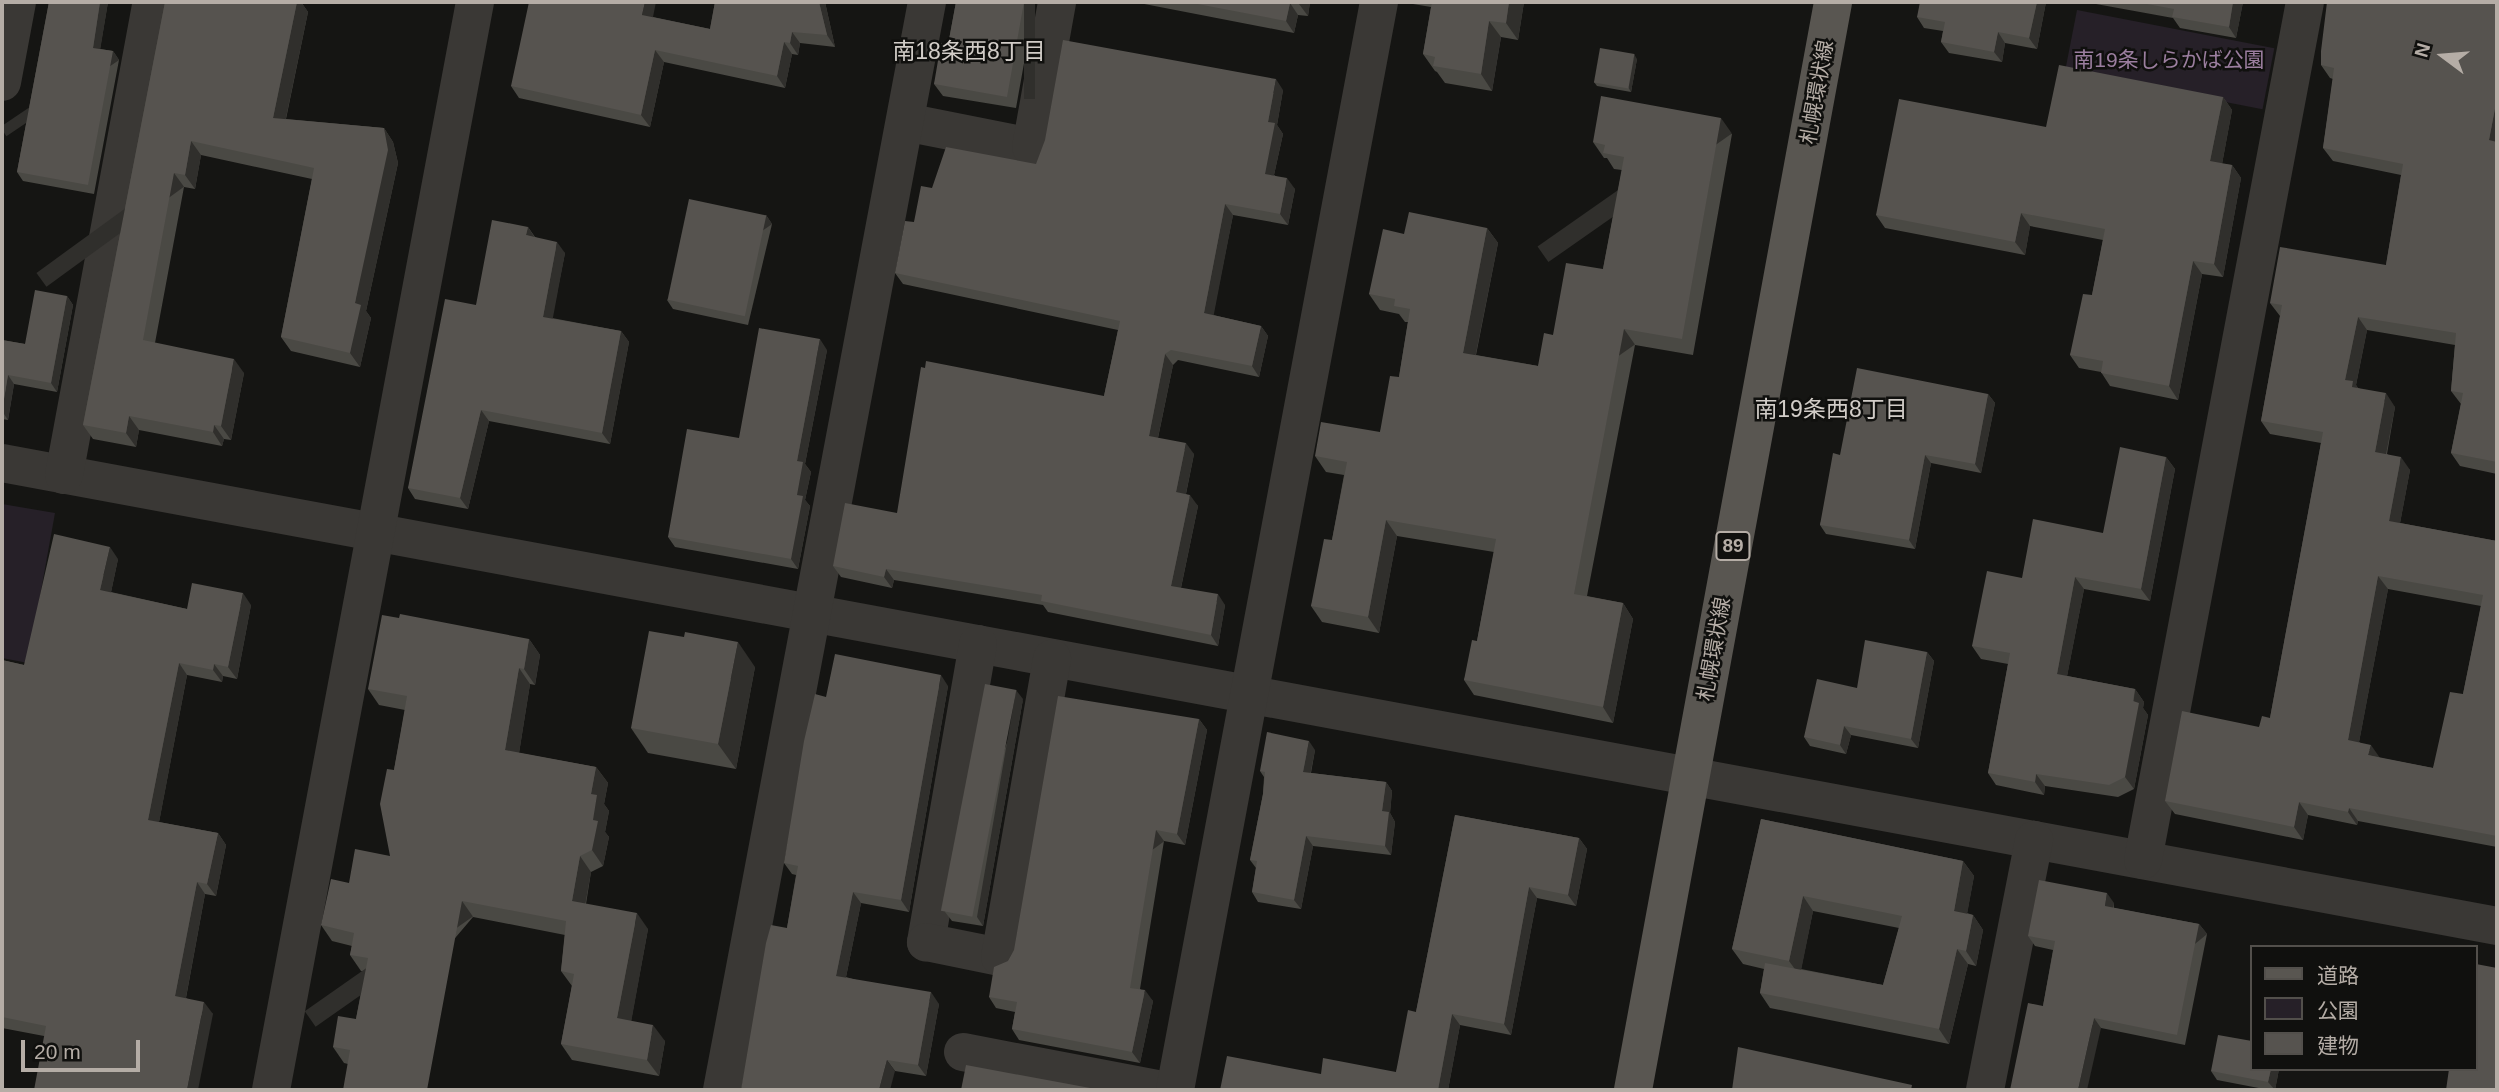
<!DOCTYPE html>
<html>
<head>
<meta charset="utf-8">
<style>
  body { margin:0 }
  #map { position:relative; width:2499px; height:1092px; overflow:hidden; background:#151513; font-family:Helvetica,"Noto Sans JP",sans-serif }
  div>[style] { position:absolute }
  .green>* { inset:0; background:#262028; transform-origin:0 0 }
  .minor>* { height:38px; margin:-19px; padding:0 19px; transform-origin:19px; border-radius:19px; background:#3a3835 }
  .major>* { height:38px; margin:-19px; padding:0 19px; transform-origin:19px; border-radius:19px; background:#595651 }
  .wall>* { inset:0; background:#4a4944 }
  .shaded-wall>* { inset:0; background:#302f2c; transform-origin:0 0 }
  .building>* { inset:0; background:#56534f; transform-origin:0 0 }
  span { translate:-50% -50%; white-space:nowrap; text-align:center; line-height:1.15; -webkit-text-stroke:5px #10100e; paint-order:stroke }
  .shield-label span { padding:2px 5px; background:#10100e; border:2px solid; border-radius:5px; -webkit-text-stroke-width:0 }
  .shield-label { font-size:19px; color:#b5ada6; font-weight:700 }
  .park-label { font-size:21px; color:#9b7e9f }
  .street-label { font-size:21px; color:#b5ada6 }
  .neighbourhood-label { font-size:23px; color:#d1ccc7 }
  .frame { position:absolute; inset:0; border:4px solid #b5ada6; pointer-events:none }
  .legend { position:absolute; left:2250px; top:945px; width:228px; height:126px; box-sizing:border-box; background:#10100e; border:2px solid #524f4b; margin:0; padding:9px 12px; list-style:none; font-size:21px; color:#b5ada6 }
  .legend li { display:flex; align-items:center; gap:14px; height:35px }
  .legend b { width:35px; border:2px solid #524f4b }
  .north { position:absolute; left:2408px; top:21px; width:70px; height:70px; -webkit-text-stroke:5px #10100e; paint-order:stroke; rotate:286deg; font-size:19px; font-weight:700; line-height:28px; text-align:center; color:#b5ada6 }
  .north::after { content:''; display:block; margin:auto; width:24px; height:32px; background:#b5ada6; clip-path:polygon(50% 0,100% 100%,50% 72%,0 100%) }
  .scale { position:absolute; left:21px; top:1040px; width:119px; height:32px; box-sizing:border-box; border:4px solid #b5ada6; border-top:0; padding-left:9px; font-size:21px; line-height:24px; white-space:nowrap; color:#b5ada6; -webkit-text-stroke:5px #10100e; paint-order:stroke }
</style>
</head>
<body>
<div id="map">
  <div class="green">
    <div style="left:2077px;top:10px;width:201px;height:62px;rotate:11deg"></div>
    <div style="clip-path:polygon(2px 504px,55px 513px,28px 663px,2px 658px)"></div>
  </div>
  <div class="minor">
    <div style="left:2px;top:82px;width:81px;rotate:-79.4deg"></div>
    <div style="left:905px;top:122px;width:128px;rotate:11.2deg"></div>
    <div style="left:1031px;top:147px;width:147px;rotate:-79.8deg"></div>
    <div style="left:2px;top:463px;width:2538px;rotate:10.51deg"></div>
    <div style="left:64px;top:475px;width:481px;rotate:-79.5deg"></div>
    <div style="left:978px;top:644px;width:303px;rotate:99.9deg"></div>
    <div style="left:926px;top:942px;width:76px;rotate:11.5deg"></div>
    <div style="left:1000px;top:957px;width:303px;rotate:-80.1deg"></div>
    <div style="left:2143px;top:860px;width:873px;rotate:-79.31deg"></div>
    <div style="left:963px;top:1052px;width:204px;rotate:10.8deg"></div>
    <div style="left:271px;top:1090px;width:1107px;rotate:-79.38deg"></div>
    <div style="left:722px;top:1090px;width:1107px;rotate:-79.33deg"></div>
    <div style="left:1175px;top:1090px;width:1107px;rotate:-79.38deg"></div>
    <div style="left:1985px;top:1090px;width:255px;rotate:-78.9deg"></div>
  </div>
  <div class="major">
    <div style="left:1633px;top:1090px;width:1106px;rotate:-79.58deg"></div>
  </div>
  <div class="wall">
    <div style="clip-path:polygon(49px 2px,108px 2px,100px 49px,113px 51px,119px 60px,94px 194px,23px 181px,17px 172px)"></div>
    <div style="clip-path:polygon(165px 2px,301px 2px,308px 12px,286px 119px,384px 128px,393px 142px,398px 163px,366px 311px,371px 318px,360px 367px,291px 351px,281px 337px,312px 179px,201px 155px,195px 189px,184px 187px,155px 343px,244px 373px,231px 440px,224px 439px,222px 446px,139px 430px,136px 447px,93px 439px,83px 425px)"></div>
    <div style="clip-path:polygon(715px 2px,825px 2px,835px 47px,800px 43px,798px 55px,792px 54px,785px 88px,664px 62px,650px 127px,519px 98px,511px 86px,653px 17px,710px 29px)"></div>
    <div style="clip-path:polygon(956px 2px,1035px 2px,1016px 108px,943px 96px,934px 84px,948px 45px)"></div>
    <div style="clip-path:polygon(1134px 2px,1310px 2px,1308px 16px,1298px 15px,1294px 33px)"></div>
    <div style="clip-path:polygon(1411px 2px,1524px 2px,1518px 40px,1501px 37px,1492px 91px,1445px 83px,1437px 72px,1435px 71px,1423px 54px,1431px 7px,1413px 4px)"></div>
    <div style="clip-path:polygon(2046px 2px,2037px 49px,2005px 43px,2002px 62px,1949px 53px,1941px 42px,1943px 31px,1924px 28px,1917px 17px)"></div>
    <div style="clip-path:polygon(2085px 2px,2243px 2px,2236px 38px,2180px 28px,2173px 18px)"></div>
    <div style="clip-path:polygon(evenodd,2497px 2px,2497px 474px,2460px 466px,2451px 453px,2461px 404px,2451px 391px,2455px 345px,2367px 330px,2356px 385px,2358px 388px,2395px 407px,2387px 454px,2410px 470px,2400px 523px,2497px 541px,2497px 847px,2358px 821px,2357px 825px,2308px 815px,2303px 840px,2175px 814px,2165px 801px,2270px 718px,2321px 443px,2270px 434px,2261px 421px,2280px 316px,2270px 303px,2386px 265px,2401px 175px,2333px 161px,2323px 148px,2333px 79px,2330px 78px,2321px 65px,2497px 2px,2388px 589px,2481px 606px,2463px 694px,2433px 768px,2380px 758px,2359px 742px,2388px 589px)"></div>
    <div style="clip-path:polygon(1637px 59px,1631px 92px,1597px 86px,1594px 82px)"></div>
    <div style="clip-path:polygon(1283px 90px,1277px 125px,1283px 134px,1274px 175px,1295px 189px,1288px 225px,1233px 215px,1213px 315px,1261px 326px,1268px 336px,1259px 377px,1178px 360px,1173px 365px,1158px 438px,1194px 454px,1186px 494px,1198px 506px,1181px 588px,1225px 605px,1218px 646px,1048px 612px,1043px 605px,894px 580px,892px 588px,841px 577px,833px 566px,897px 513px,1104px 396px,1118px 330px,903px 284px,895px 273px,914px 222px,932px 188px,1036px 164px)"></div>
    <div style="clip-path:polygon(2223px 97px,2232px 110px,2222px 164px,2232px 165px,2241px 178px,2223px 277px,2202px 274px,2178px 400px,2110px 386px,2101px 372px,2079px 368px,2070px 355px,2092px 295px,2103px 240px,2030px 226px,2025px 255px,1885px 228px,1876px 215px,2046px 127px)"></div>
    <div style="clip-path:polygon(1732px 134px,1693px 355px,1635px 345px,1587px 596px,1623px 603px,1633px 619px,1613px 723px,1474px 695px,1464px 680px,1477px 641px,1494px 552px,1397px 536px,1379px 633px,1322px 622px,1311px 606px,1332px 540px,1344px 475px,1326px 472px,1315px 456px,1380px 432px,1399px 377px,1408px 322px,1405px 322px,1399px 314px,1380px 310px,1369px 294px,1404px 234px,1487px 228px,1498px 243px,1476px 355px,1538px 366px,1553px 335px,1603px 269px,1622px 170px,1614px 169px,1607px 158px,1604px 158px,1593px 142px)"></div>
    <div style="clip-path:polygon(766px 215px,772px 224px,748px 325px,673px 309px,667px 300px)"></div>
    <div style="clip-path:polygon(528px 227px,535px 237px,565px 253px,552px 318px,621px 331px,629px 342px,610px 444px,489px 421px,468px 509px,415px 499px,408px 488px,476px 305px)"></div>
    <div style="clip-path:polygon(67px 296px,73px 305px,57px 392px,14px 384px,8px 420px,2px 419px,2px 340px,25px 344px)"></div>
    <div style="clip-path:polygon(827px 350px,805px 464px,811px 472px,805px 500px,810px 506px,798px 569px,675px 547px,668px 537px,739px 438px)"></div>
    <div style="clip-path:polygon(1988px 394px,1995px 403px,1981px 473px,1931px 463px,1915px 549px,1826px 534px,1820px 525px,1840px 455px)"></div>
    <div style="clip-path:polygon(2166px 457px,2175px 469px,2150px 601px,2084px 589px,2067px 676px,2135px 689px,2144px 702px,2143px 708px,2148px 715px,2134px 789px,2118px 797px,2045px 786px,2044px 795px,1996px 785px,1988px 773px,2008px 664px,1981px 659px,1972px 646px,2022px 578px,2103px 533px)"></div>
    <div style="clip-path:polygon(118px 559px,111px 592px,187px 609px,251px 605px,237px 679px,223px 676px,222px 682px,187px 675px,159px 822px,218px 833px,226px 845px,216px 896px,205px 894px,186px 998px,213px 1014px,44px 1036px,2px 1028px,2px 660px,24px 665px)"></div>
    <div style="clip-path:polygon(529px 639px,540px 655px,535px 685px,530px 684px,519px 753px,596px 767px,608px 783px,604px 804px,609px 811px,605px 832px,609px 837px,603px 866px,591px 872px,586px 904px,648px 929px,631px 1021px,665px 1041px,659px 1076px,572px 1060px,561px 1044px,572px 986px,561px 971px,565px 935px,473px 917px,348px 1064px,344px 1063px,333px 1047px,356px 1019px,365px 971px,361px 971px,350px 955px,352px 946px,332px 941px,321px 925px,349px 883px,390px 856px,394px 770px,405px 710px,379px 705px,368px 689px)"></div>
    <div style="clip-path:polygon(1927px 652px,1934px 661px,1918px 748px,1851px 735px,1846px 754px,1810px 746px,1804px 737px,1857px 688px)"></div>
    <div style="clip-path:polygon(755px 667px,736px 769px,648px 753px,631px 728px)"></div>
    <div style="clip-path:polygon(948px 686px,909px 912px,861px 903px,846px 977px,939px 1004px,926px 1076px,895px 1071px,787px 928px,796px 875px,792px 874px,784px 863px,826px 697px)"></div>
    <div style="clip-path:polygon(1023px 699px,983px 926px,952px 921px,945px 912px)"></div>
    <div style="clip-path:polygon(1199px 719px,1207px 730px,1185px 845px,1164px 841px,1140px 989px,1153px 1001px,1140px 1063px,1019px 1040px,1012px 1029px,1015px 1012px,996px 1008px,989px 997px,1008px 961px)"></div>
    <div style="clip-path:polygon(1315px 750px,1311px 773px,1386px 782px,1392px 791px,1390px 813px,1395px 822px,1391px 855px,1313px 846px,1301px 909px,1258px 902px,1252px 892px,1256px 868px,1250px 860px,1263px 794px,1264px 777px,1260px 771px)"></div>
    <div style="clip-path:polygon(1455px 815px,1579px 838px,1587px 849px,1576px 906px,1537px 898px,1511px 1035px,1460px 1025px,1448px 1090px,1321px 1074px,1396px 1072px,1416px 1012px)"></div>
    <div style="clip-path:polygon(evenodd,1761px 819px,1963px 861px,1974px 876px,1967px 913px,1973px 915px,1983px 930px,1976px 966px,1968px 964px,1949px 1044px,1770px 1008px,1760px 993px,1764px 969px,1743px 964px,1732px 949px,1761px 819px,1813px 911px,1899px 928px,1883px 985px,1801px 969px,1813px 911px)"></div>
    <div style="clip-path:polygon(2114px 903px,2114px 908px,2199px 924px,2207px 934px,2185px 1045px,2101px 1028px,2043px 1006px,2053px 950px,2035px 946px,2028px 936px)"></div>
    <div style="clip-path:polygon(2279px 1069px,2275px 1090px,2269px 1090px,2217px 1080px,2211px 1071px)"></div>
  </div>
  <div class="shaded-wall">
    <div style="clip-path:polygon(100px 2px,108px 2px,99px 57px,93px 48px)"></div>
    <div style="clip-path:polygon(297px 2px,301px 2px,308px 12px,283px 132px,273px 118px)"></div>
    <div style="clip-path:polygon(645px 2px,656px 2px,651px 27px,642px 15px)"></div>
    <div style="clip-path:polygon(819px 2px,825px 2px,835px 47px,827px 35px)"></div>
    <div style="left:1024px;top:2px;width:11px;height:97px"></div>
    <div style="clip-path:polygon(1300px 2px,1310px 2px,1308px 16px,1299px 4px)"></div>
    <div style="clip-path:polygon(1509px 2px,1524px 2px,1518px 40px,1506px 23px)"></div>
    <div style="clip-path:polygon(2037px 2px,2046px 2px,2037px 49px,2029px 38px)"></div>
    <div style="clip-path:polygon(2233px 2px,2243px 2px,2236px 38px,2229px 27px)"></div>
    <div style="clip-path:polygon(1290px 3px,1298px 15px,1294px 33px,1286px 21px)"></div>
    <div style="clip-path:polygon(1489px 21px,1501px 37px,1492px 91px,1481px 74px)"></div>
    <div style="clip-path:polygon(792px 32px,800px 43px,798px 55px,790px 43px)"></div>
    <div style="clip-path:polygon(1998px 32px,2005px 43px,2002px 62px,1994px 52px)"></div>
    <div style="clip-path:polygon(784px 42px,792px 54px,785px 88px,777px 76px)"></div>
    <div style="clip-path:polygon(655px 50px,664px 62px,650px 127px,641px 115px)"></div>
    <div style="left:113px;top:51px;width:11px;height:136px;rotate:56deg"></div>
    <div style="clip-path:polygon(1634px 54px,1637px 59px,1631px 92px,1628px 87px)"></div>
    <div style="clip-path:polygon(1276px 79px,1283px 90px,1277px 125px,1283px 134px,1272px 184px,1265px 174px,1268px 122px)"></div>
    <div style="clip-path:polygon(2223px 97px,2232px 110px,2220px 175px,2210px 161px)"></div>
    <div style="clip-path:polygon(2497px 98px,2497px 153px,2489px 140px)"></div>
    <div style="left:1721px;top:118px;width:19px;height:224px;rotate:55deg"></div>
    <div style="clip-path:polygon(384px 128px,393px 142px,398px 163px,366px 311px,371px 318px,360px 367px,350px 353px,355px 303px)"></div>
    <div style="clip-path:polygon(191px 141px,201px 155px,195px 189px,185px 175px)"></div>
    <div style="clip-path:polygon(2232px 165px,2241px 178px,2223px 277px,2214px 264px)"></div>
    <div style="left:174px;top:173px;width:17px;height:170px;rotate:54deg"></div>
    <div style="clip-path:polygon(1287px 178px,1295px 189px,1288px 225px,1280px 214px)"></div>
    <div style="clip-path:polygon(1225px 204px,1233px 215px,1212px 324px,1204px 313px)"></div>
    <div style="clip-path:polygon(2021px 213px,2030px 226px,2025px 255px,2015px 242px)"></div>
    <div style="left:766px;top:215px;width:11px;height:104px;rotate:56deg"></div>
    <div style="clip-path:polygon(528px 227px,535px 238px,526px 235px)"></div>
    <div style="clip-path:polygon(1487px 228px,1498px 243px,1473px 368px,1463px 353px)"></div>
    <div style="clip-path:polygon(557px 242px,565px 253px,551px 328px,543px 317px)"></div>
    <div style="clip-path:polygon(2193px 261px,2202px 274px,2178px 400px,2169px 386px)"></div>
    <div style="clip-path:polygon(67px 296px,73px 305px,57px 392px,51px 383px)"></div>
    <div style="clip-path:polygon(2358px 317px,2367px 330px,2356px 385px,2362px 395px,2361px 400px,2345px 380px)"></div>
    <div style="clip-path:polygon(1261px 326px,1268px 336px,1259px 377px,1252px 366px)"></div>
    <div style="left:1624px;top:329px;width:19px;height:270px;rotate:55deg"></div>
    <div style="clip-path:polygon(621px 331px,629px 342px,610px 444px,602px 433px)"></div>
    <div style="clip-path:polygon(820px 339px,827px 350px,805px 464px,811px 472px,805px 500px,810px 506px,798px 569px,791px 559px,797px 495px,797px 461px)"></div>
    <div style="clip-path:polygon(1165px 354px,1173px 365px,1156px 447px,1149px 436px)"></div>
    <div style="clip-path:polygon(234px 359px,244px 373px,231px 440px,221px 426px)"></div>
    <div style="clip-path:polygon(8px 375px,14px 384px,8px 420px,2px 411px)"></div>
    <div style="clip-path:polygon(2386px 393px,2395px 407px,2384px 465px,2375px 452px)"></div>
    <div style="clip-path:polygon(1988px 394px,1995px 403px,1981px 473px,1975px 464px)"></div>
    <div style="clip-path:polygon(481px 410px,489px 421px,468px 509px,460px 498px)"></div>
    <div style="clip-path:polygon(129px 416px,139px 430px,136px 447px,126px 433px)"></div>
    <div style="clip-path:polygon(214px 425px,224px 439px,222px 446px,213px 432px)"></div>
    <div style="clip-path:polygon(1186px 443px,1194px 454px,1184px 503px,1176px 492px)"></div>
    <div style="clip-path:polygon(1925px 455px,1931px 463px,1915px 549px,1909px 540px)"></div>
    <div style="clip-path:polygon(2166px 457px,2175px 469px,2150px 601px,2141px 589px)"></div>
    <div style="clip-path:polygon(2401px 457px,2410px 470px,2398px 534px,2389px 521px)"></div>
    <div style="clip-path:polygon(1190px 495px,1198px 506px,1179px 597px,1171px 586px)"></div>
    <div style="clip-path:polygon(1386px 520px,1397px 536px,1379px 633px,1368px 617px)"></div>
    <div style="clip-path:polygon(110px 547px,118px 559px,109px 602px,100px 590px)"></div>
    <div style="clip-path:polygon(886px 569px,894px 580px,892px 588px,884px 577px)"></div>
    <div style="clip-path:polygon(2378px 576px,2388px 589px,2357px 753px,2348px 740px)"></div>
    <div style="clip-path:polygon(2075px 577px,2084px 589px,2065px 687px,2057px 674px)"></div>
    <div style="clip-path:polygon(243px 593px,251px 605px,237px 679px,228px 667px)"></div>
    <div style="clip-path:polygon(1218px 594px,1225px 605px,1218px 646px,1211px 635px)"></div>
    <div style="clip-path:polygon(1623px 603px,1633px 619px,1613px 723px,1603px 707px)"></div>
    <div style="clip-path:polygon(529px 639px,540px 655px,535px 685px,524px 669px)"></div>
    <div style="clip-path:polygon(738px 642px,755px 667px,736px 769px,718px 744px)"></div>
    <div style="clip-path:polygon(1927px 652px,1934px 661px,1918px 748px,1911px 739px)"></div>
    <div style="clip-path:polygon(179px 663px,187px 675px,157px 833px,148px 820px)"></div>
    <div style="clip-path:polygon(214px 664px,223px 676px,222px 682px,213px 670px)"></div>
    <div style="clip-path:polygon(519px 668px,530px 684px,517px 766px,505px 750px)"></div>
    <div style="clip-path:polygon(941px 675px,948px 686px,909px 912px,901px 900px)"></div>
    <div style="clip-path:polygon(2135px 689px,2144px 702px,2143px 708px,2148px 715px,2134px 789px,2125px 777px)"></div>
    <div style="clip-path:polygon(1016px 690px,1023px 699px,983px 926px,977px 917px)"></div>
    <div style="clip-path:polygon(1199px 719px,1207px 730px,1185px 845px,1177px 834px)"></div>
    <div style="clip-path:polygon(1844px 726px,1851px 735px,1846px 754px,1840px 745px)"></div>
    <div style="clip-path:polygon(1309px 741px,1315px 750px,1309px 781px,1303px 772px)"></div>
    <div style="clip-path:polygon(2371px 745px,2380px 758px,2368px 755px)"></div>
    <div style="clip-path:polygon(596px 767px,608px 783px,604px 804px,609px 811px,605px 832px,609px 837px,603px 866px,592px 850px,593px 820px,591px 794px)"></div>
    <div style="clip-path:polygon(2036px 774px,2045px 786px,2044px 795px,2035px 782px)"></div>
    <div style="clip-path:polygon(1386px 782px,1392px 791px,1390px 813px,1395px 822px,1391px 855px,1385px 846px,1382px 811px)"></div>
    <div style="clip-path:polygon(2299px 802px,2308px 815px,2303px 840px,2294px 827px)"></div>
    <div style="clip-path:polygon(2349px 808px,2358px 821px,2357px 825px,2348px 812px)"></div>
    <div style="left:1156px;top:830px;width:14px;height:160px;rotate:54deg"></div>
    <div style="clip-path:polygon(218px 833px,226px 845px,216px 896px,207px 884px)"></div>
    <div style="clip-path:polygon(1306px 836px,1313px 846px,1301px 909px,1294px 900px)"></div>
    <div style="clip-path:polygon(1579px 838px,1587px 849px,1576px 906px,1568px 895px)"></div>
    <div style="clip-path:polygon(580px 856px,591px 872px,583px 917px,572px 901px)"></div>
    <div style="clip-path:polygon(1963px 861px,1974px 876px,1965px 926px,1954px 911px)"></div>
    <div style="clip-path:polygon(197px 882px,205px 894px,184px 1008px,175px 996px)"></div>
    <div style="clip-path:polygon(1529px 887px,1537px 898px,1511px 1035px,1504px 1024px)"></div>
    <div style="clip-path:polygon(853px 892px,861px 903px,844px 987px,836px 976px)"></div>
    <div style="clip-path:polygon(2107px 893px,2114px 903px,2112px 916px,2105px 906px)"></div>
    <div style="clip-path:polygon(1803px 896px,1813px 911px,1800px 976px,1789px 961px)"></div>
    <div style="left:462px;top:901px;width:19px;height:192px;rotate:55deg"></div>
    <div style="clip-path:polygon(637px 913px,648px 929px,629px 1034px,617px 1018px)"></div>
    <div style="clip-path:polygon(1973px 915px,1983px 930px,1976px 966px,1966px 951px)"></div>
    <div style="left:2199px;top:924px;width:13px;height:113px;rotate:51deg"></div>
    <div style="clip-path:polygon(1957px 949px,1968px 964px,1949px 1044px,1939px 1029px)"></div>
    <div style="clip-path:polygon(1145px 990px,1153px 1001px,1140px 1063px,1132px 1052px)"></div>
    <div style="clip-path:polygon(931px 992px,939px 1004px,926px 1076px,918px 1065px)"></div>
    <div style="clip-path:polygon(204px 1002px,213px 1014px,198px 1090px,187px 1090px)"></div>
    <div style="clip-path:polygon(1452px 1014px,1460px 1025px,1448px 1090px,1438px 1090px)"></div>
    <div style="clip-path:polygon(2094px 1018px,2101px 1028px,2087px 1090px,2078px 1090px)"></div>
    <div style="clip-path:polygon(653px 1025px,665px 1041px,659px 1076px,647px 1060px)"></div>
    <div style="clip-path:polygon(887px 1060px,895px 1071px,890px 1090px,879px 1090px)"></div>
    <div style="clip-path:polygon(2271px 1069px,2279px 1069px,2275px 1090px,2268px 1082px)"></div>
  </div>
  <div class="building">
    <div style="clip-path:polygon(49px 2px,100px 2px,93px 48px,113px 51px,88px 185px,17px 172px)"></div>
    <div style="clip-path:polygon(165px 2px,297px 2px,273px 118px,384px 128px,388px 150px,355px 303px,361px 305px,350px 353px,281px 337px,314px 168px,191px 141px,185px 175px,174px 173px,143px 340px,234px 359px,221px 426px,214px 425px,213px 432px,129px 416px,126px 433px,83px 425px)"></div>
    <div style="clip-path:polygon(529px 2px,645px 2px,642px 15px,710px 29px,715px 2px,819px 2px,827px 35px,792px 32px,790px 43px,784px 42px,777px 76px,655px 50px,641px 115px,511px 86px)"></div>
    <div style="clip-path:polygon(956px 2px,1024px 2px,1007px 97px,934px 84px,941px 43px,948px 45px)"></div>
    <div style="clip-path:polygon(1187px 2px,1300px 2px,1299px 4px,1290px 3px,1286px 21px)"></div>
    <div style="clip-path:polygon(1432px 2px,1509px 2px,1506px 23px,1489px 21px,1481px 74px,1433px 66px,1435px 57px,1423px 54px)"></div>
    <div style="clip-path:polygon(1920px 2px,2037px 2px,2029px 38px,1998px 32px,1994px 52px,1941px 42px,1945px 22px,1917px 17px)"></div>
    <div style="clip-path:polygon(2136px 2px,2233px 2px,2229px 27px,2172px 17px,2174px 9px)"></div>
    <div style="clip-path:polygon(evenodd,2327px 2px,2497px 2px,2497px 98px,2489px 140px,2497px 142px,2497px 462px,2451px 453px,2463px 393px,2451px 391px,2456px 333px,2358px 317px,2345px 380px,2353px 381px,2352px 387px,2386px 393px,2375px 452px,2401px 457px,2389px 521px,2497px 541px,2497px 836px,2349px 808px,2348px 812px,2299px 802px,2294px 827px,2165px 801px,2182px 711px,2259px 727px,2262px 716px,2270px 718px,2323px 432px,2261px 421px,2282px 305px,2270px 303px,2280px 247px,2386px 265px,2403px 164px,2323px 148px,2334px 68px,2321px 65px,2321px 51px,2327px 2px,2378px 576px,2483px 595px,2463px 694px,2450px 692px,2433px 768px,2368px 755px,2371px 745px,2348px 740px,2378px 576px)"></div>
    <div style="clip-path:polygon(1063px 40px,1276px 79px,1268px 122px,1275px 123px,1265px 174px,1287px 178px,1280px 214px,1225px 204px,1204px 313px,1261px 326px,1252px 366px,1171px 350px,1165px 354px,1149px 436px,1186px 443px,1176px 492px,1190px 495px,1171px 586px,1218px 594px,1211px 635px,1041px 601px,1042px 595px,886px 569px,884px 577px,833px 566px,845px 503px,897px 513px,921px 367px,925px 368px,926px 361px,1104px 396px,1120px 321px,895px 273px,905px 221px,914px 222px,921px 186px,932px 188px,946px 147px,1036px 164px,1045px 140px)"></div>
    <div style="left:1600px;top:48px;width:35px;height:35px;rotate:10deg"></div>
    <div style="clip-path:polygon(2059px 65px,2223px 97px,2210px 161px,2232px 165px,2214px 264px,2193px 261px,2169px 386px,2101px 373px,2103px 361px,2070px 355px,2083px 294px,2092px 295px,2105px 229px,2021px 213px,2015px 242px,1876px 215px,1899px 99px,2046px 127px)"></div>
    <div style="clip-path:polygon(1601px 96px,1721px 118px,1682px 339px,1624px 329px,1574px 594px,1623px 603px,1603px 707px,1464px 680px,1472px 640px,1477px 641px,1496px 539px,1386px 520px,1368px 617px,1311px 606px,1324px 539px,1332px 540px,1347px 462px,1315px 456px,1321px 422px,1380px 432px,1390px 376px,1399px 377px,1410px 309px,1394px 306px,1395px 299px,1369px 294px,1383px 229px,1404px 234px,1409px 212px,1487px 228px,1463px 353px,1538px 366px,1544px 333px,1553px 335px,1566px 263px,1603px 269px,1624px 157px,1603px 153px,1605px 145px,1593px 142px)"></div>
    <div style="left:689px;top:199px;width:79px;height:103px;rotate:12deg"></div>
    <div style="clip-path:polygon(492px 220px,528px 227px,526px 235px,557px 242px,543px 317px,621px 331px,602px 433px,481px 410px,460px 498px,408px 488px,445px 299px,476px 305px)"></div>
    <div style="clip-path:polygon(35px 290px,67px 296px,51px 383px,8px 375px,2px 411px,2px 340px,25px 344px)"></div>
    <div style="clip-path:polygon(759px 328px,820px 339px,797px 461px,803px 462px,797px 495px,803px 496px,791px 559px,668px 537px,687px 429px,739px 438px)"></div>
    <div style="clip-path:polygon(1857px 368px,1988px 394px,1975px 464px,1925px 455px,1909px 540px,1820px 525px,1833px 453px,1840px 455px)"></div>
    <div style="clip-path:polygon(2120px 447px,2166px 457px,2141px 589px,2075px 577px,2057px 674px,2135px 689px,2133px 701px,2139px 703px,2125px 777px,2109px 785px,2036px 774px,2035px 782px,1988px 773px,2010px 653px,1972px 646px,1987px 571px,2022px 578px,2033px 519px,2103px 533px)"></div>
    <div style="clip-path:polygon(54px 534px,110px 547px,100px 590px,187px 609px,192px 583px,243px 593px,228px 667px,214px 664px,213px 670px,179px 663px,148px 820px,218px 833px,207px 884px,197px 882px,175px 996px,204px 1002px,187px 1090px,34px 1090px,46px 1026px,2px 1017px,2px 660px,24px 665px)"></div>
    <div style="clip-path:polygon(400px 614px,529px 639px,524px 669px,519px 668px,505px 750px,596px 767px,591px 794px,597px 795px,593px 820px,598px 821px,592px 850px,580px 856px,572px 901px,637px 913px,617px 1018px,653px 1025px,647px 1060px,561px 1044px,574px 974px,561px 971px,566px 921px,462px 901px,427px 1090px,343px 1090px,350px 1050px,333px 1047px,338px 1016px,356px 1019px,368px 958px,350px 955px,354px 933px,321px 925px,331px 879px,349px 883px,355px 849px,390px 856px,380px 804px,387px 769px,394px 770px,407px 696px,368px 689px,382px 615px,399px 618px)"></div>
    <div style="clip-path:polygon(649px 631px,684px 637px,685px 632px,738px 642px,718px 744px,631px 728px)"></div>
    <div style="clip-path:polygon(1865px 640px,1927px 652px,1911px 739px,1844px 726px,1840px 745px,1804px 737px,1817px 679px,1857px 688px)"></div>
    <div style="clip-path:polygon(835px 654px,941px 675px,901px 900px,853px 892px,836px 976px,931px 992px,918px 1065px,887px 1060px,879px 1090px,741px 1090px,766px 943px,771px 925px,787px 928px,798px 866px,784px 863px,804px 741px,815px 694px,826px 697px)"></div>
    <div style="left:985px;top:684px;width:32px;height:231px;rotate:11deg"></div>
    <div style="clip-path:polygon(1058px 696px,1199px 719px,1177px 834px,1156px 830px,1130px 988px,1145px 990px,1132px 1052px,1012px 1029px,1017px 1002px,989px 997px,994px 967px,1008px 961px,1014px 950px)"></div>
    <div style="clip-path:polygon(1267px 732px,1309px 741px,1303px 772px,1386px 782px,1382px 811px,1389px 812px,1385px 846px,1306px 836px,1294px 900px,1252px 892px,1257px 861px,1250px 860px,1263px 794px,1265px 772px,1260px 771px)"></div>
    <div style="clip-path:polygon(1455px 815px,1579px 838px,1568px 895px,1529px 887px,1504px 1024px,1452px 1014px,1438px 1090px,1220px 1090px,1227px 1056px,1321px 1074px,1323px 1058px,1396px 1072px,1408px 1010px,1416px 1012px)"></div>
    <div style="clip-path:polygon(1761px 819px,1963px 861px,1954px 911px,1973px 915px,1966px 951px,1957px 949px,1939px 1029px,1760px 993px,1765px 963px,1883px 985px,1902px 916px,1803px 896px,1789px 961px,1732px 949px)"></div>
    <div style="clip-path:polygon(2039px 880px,2107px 893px,2105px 906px,2199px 924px,2177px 1035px,2094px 1018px,2078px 1090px,2010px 1090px,2028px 1003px,2043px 1006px,2055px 941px,2028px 936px)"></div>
    <div style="clip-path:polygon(2476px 964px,2497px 968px,2497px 1090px,2446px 1090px,2449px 1069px,2476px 1069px)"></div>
    <div style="clip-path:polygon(2218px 1035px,2252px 1041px,2252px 1069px,2271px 1069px,2268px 1082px,2211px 1071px)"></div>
    <div style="clip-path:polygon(1738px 1047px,1912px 1085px,1911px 1090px,1732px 1090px)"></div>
    <div style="clip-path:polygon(966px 1065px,1101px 1090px,961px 1090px)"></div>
  </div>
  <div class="shield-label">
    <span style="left:1733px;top:546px">89</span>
  </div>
  <div class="park-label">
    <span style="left:2169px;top:60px">南19条しらかば公園</span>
  </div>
  <div class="street-label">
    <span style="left:1817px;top:92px;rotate:-80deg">札幌環状線</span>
    <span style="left:1714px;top:649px;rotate:-80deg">札幌環状線</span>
  </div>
  <div class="neighbourhood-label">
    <span style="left:969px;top:51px">南18条西8丁目</span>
    <span style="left:1831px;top:409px">南19条西8丁目</span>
  </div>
  <div class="frame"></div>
  <ul class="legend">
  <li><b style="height:9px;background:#595651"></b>道路</li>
  <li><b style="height:19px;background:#262028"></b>公園</li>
  <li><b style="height:19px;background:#56534f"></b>建物</li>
  </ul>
  <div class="north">N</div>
  <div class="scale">20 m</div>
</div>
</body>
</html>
